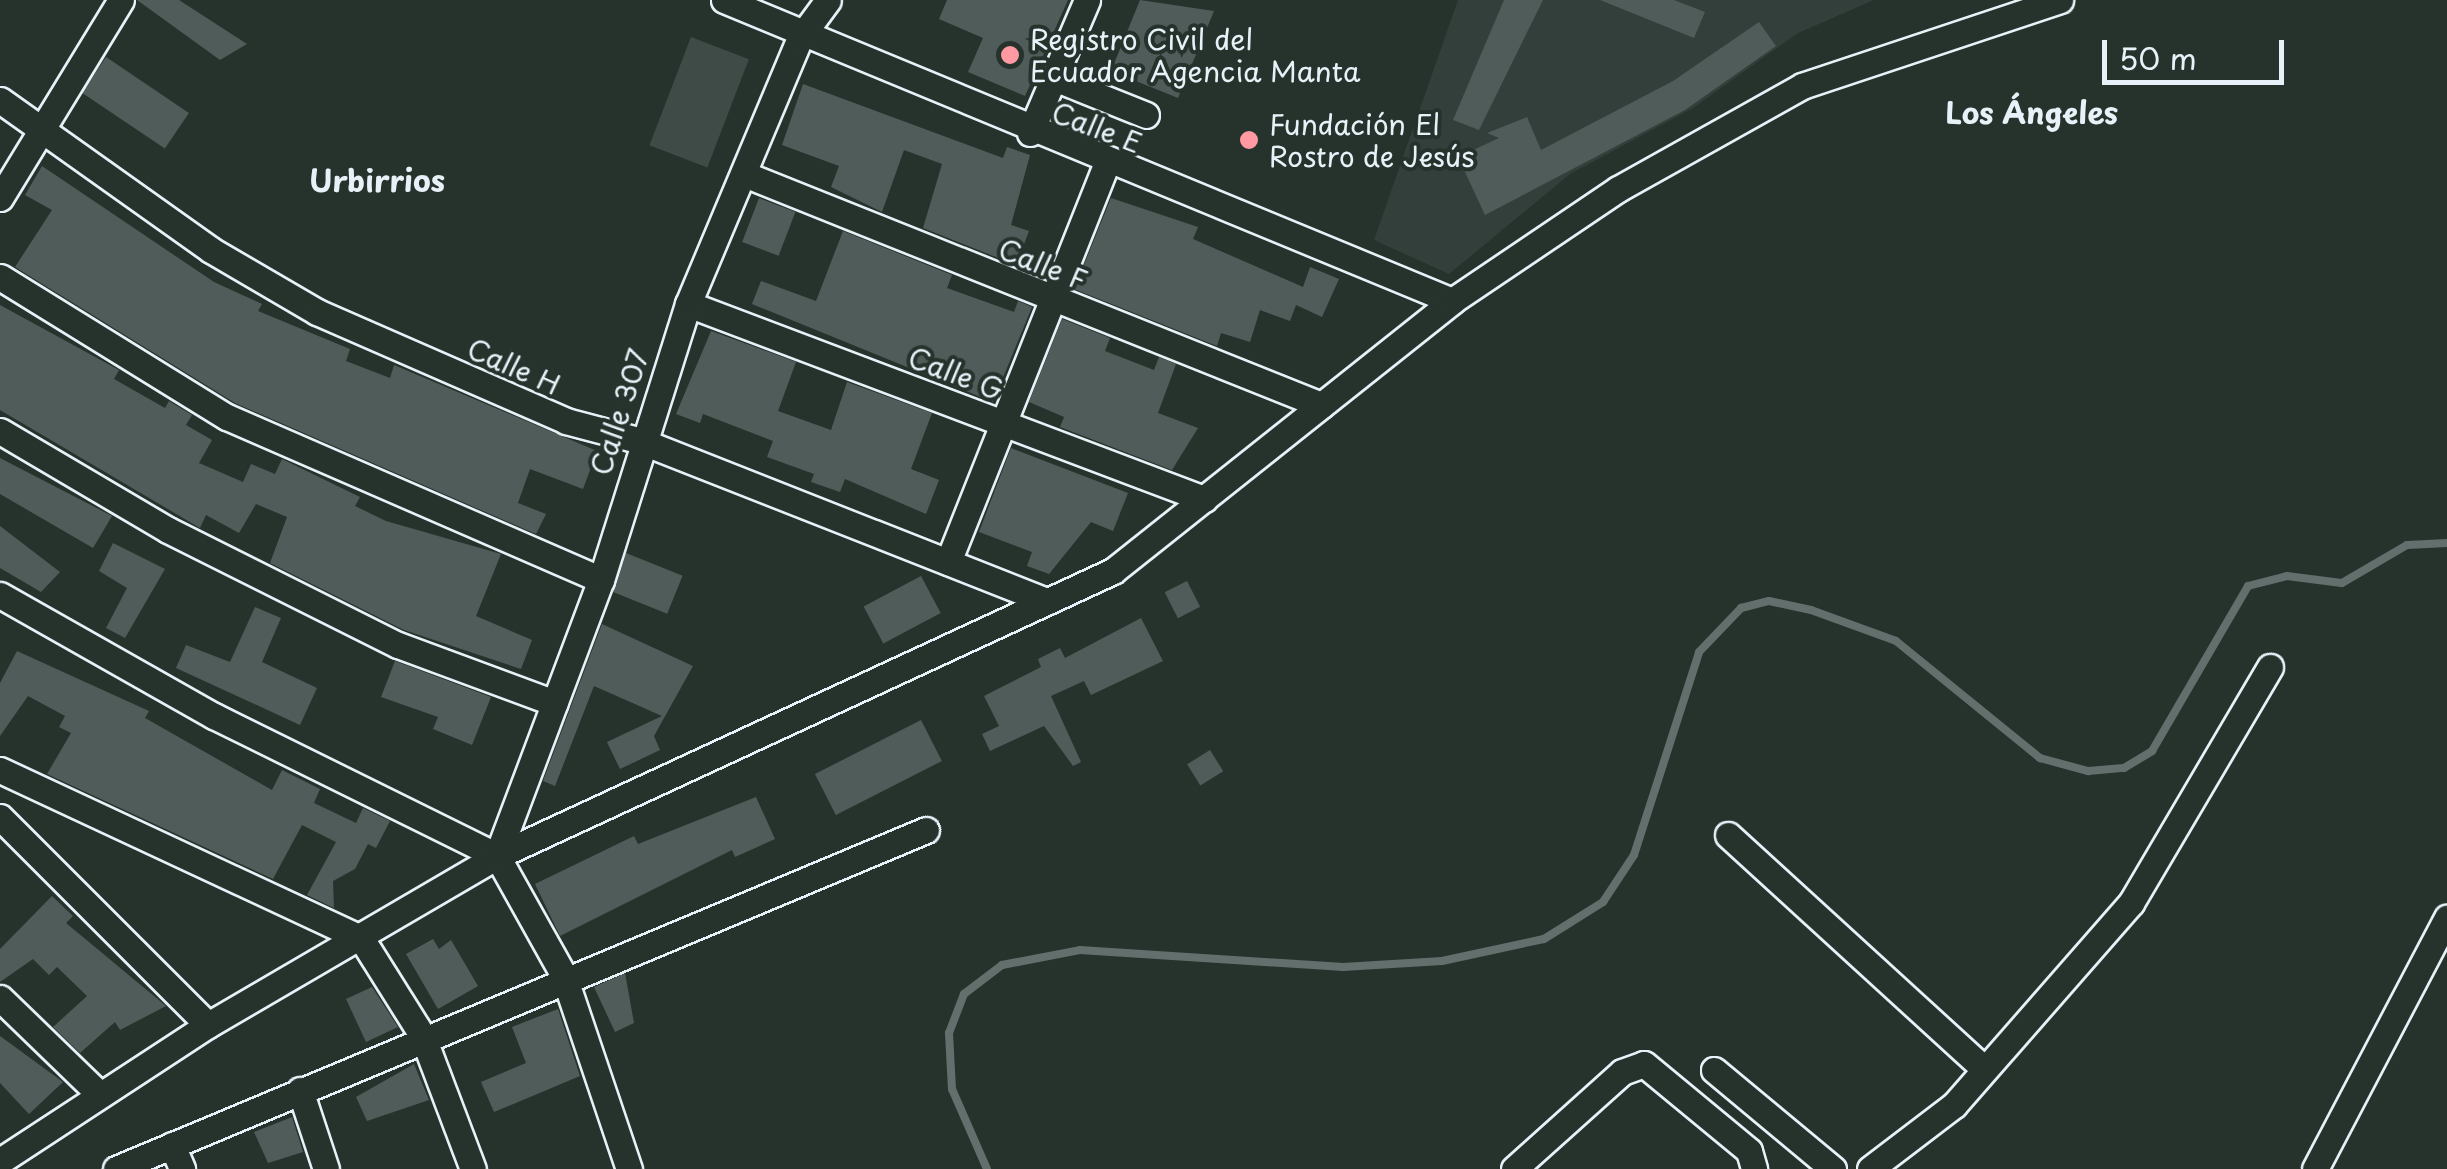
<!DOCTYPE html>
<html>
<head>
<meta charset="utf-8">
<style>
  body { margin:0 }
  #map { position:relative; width:2447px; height:1169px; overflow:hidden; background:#26332d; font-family:"Playpen Sans",sans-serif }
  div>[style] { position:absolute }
  .built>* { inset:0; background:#333f3a }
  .green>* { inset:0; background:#3e4b47; transform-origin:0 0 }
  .stream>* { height:8px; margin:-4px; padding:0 4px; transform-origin:4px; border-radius:4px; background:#636f6d }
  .building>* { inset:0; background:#505c59; transform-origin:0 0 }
  .roads { filter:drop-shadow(2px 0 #e8f1f8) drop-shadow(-2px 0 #e8f1f8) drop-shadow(0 2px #e8f1f8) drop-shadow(0 -2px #e8f1f8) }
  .minor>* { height:25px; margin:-12.5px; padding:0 12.5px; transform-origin:12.5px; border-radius:12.5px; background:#26332d }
  .dots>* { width:28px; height:28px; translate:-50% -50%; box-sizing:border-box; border:5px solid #26332d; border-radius:50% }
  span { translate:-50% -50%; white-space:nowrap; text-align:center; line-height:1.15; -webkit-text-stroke:8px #26332d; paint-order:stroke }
  .poi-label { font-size:28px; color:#e8f1f8 }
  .left { translate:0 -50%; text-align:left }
  .street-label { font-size:28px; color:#e8f1f8 }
  .neighbourhood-label { font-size:30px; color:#e8f1f8; font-weight:700 }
  .scale { position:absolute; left:2102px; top:40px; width:182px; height:45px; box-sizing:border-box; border:5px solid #e8f1f8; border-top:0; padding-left:12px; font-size:30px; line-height:35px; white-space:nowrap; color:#e8f1f8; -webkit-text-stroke:8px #26332d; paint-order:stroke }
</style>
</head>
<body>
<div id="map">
  <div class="built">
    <div style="clip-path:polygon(1458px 0,1874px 0,1798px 33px,1693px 108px,1570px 174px,1449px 274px,1374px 240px)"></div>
  </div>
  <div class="green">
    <div style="left:691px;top:37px;width:62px;height:116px;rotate:21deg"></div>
  </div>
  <div class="stream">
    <div style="left:987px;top:1169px;width:87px;rotate:-113.6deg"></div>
    <div style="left:952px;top:1089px;width:56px;rotate:-93.1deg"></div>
    <div style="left:949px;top:1033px;width:42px;rotate:-69deg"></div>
    <div style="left:964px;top:994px;width:48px;rotate:-37.3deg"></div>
    <div style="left:1002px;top:965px;width:79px;rotate:-10.9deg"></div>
    <div style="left:1080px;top:950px;width:264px;rotate:3.7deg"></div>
    <div style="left:1343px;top:967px;width:99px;rotate:-3.5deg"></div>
    <div style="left:1442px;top:961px;width:104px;rotate:-12.2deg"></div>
    <div style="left:1544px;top:939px;width:70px;rotate:-32.1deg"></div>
    <div style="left:1603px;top:902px;width:56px;rotate:-56.6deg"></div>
    <div style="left:1634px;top:855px;width:213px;rotate:-72.2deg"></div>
    <div style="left:1699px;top:652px;width:61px;rotate:-46.3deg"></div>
    <div style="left:1741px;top:608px;width:29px;rotate:-14deg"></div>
    <div style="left:1769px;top:601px;width:43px;rotate:12.1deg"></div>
    <div style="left:1811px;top:610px;width:90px;rotate:20deg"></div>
    <div style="left:1896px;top:641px;width:186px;rotate:39.1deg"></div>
    <div style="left:2040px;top:758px;width:50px;rotate:15.2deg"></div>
    <div style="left:2088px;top:771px;width:36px;rotate:-5deg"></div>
    <div style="left:2124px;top:768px;width:33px;rotate:-31deg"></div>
    <div style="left:2152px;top:751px;width:191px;rotate:-59.8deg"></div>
    <div style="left:2248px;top:586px;width:40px;rotate:-14.4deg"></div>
    <div style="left:2287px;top:576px;width:55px;rotate:7.3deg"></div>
    <div style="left:2342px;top:583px;width:75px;rotate:-30.3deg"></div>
    <div style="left:2407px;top:545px;width:40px;rotate:-2.9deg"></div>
  </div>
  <div class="building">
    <div style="clip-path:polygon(137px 0,179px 0,247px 44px,220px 60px)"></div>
    <div style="clip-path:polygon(947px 0,1068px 0,1025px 96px,968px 72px,983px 38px,939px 19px)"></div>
    <div style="clip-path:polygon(1140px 0,1214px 11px,1178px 98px,1111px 71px)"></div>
    <div style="clip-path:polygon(1504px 0,1543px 0,1479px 130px,1453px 120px)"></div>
    <div style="clip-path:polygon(1600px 0,1674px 0,1705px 12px,1694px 38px)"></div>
    <div style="clip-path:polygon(1759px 22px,1776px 46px,1685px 110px,1485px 215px,1458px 157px,1499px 138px,1487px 133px,1527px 117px,1541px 150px,1673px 81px)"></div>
    <div style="left:106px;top:57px;width:100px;height:43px;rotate:34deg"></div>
    <div style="clip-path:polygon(803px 84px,1003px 158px,1007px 147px,1030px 155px,1011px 225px,1029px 231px,1016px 265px,923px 228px,942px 164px,904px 150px,882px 212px,831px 187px,839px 166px,782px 145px)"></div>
    <div style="clip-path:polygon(42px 166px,214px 282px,262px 304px,258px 311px,350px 349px,346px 361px,390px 378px,394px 365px,597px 451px,583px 489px,530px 469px,518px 503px,546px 514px,536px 534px,235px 403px,15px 267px,52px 210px,25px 195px)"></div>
    <div style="left:759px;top:198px;width:39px;height:47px;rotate:21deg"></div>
    <div style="clip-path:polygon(1111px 198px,1198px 227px,1193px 239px,1303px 287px,1310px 267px,1339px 279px,1322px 317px,1296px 305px,1290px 321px,1260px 310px,1250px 342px,1221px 333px,1217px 346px,1074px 289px)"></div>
    <div style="clip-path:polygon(843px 231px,952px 275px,947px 288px,1014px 312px,1018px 301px,1032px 307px,993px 402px,752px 304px,761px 281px,816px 301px)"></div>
    <div style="clip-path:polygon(0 305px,119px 370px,114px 379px,165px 408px,169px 401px,192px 415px,186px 425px,212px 440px,199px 463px,243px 482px,251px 464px,275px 474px,282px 459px,360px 497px,355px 506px,386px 521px,501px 554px,476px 616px,532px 640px,521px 669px,404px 630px,270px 563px,287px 517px,256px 504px,239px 533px,206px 515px,200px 528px,0 410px)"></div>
    <div style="clip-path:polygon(1062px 319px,1110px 338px,1105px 351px,1154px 370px,1159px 357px,1176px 364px,1158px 413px,1198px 428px,1172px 470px,1060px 427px,1064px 417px,1029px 402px)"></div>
    <div style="clip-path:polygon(711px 331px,796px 362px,778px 411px,831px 430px,847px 382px,932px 413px,911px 469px,939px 480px,926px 514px,845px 479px,840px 492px,811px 482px,814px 474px,767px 457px,773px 441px,703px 414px,700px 423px,676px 414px)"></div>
    <div style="clip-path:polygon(1011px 448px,1128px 493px,1113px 531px,1091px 522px,1049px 574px,1027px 566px,1032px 552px,979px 532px)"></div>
    <div style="clip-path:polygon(0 458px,112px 516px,93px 548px,0 494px)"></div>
    <div style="clip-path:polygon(0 526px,60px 572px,41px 592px,0 568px)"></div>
    <div style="clip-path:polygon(113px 543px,165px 569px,125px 638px,106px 628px,127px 588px,99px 571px)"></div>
    <div style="left:626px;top:553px;width:61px;height:41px;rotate:22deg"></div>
    <div style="left:921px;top:576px;width:42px;height:65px;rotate:62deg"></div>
    <div style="left:1187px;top:581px;width:29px;height:25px;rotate:63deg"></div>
    <div style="clip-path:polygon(255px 607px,281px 618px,262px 662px,317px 688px,300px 725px,176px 668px,186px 645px,230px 662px)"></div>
    <div style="clip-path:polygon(1141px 618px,1163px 661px,1091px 695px,1084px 681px,1051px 696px,1081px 762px,1073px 766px,1044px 726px,990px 751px,982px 734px,999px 726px,984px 696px,1041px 667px,1038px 659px,1060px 648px,1065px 658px)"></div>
    <div style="clip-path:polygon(602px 624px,693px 666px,654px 736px,660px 750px,620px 769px,607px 742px,662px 716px,594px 686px,555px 786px,543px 781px)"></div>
    <div style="clip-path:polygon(17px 651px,149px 711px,145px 718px,272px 790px,282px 770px,320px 789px,314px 803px,356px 823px,363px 808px,390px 821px,376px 848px,368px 844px,355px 869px,333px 881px,334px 908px,307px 895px,336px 842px,302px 825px,273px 879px,47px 774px,71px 733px,59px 727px,65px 716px,28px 696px,0 736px,0 683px)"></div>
    <div style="clip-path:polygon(395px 661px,491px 697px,472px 745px,433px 729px,438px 717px,381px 697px)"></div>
    <div style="left:921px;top:720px;width:46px;height:119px;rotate:63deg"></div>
    <div style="left:1210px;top:750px;width:25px;height:27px;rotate:58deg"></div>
    <div style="clip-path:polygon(756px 797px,775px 839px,735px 857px,732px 850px,560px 936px,535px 884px,634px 836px,638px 844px)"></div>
    <div style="clip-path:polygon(52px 896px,73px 916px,66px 923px,166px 1006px,120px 1030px,115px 1022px,80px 1053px,53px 1027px,87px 996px,57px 967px,49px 975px,33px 959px,0 982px,0 949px)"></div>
    <div style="clip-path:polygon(433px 939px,439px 949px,451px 940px,478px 986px,438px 1009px,406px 954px)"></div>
    <div style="clip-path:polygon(625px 973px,634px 1023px,615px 1032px,594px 987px)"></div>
    <div style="clip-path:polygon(372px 987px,398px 1027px,366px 1042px,346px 999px)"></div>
    <div style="clip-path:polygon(558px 1009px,580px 1076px,494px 1112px,481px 1082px,526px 1063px,512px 1027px)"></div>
    <div style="clip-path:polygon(0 1036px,63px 1082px,29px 1114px,0 1083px)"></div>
    <div style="clip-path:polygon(414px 1064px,429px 1100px,367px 1121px,356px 1097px)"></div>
    <div style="clip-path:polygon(292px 1117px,303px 1152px,268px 1163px,254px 1132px)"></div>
  </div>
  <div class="roads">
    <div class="minor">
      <div style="left:724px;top:0;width:788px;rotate:22.46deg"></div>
      <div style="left:1054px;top:78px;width:99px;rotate:21.9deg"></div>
      <div style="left:0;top:100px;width:259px;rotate:35.4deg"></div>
      <div style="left:211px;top:250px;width:123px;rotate:30.3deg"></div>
      <div style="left:317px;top:312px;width:272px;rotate:23.6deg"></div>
      <div style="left:566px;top:421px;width:74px;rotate:14.8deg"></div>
      <div style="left:638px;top:440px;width:440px;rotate:21.5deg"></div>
      <div style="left:1030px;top:133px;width:145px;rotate:-66.8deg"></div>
      <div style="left:744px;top:174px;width:622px;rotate:21.82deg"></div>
      <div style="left:0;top:198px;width:232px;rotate:-58.6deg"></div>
      <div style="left:0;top:277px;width:267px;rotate:31.7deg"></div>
      <div style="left:227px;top:417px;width:408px;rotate:23.5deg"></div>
      <div style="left:688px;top:304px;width:552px;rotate:20.7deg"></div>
      <div style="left:0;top:431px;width:195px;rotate:30.5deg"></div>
      <div style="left:168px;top:530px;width:257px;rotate:26.6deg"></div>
      <div style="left:398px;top:645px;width:167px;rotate:20.3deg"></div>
      <div style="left:948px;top:562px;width:430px;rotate:-68.3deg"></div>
      <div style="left:0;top:595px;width:246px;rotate:29.5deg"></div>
      <div style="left:214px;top:716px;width:316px;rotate:26.3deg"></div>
      <div style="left:497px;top:856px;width:137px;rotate:60.8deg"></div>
      <div style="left:564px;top:976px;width:204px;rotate:71.4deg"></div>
      <div style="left:0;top:770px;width:398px;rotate:25deg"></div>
      <div style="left:361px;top:938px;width:117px;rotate:57.9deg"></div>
      <div style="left:423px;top:1037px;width:141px;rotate:69.3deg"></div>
      <div style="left:0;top:817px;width:294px;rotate:45deg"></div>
      <div style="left:1728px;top:835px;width:347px;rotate:42.4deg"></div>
      <div style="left:497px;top:856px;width:295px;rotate:-69.4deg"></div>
      <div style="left:601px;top:580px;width:289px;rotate:-72.5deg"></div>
      <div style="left:688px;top:304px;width:289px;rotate:-67.2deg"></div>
      <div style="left:800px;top:38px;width:47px;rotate:-53.6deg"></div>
      <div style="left:0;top:998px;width:136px;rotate:44.1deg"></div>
      <div style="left:1714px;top:1070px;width:155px;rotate:39.8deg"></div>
      <div style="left:300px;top:1090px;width:83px;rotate:71.8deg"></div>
      <div style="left:172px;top:1145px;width:26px;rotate:67deg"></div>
      <div style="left:0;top:1161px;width:249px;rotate:-33.2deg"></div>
      <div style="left:208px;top:1025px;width:335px;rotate:-30.3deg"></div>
      <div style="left:497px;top:856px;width:679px;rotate:-24.83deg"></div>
      <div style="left:1113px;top:571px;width:433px;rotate:-38.5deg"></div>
      <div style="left:1452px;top:301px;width:200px;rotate:-34deg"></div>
      <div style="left:1618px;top:189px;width:211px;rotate:-29.2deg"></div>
      <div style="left:1802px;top:86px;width:272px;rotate:-18.4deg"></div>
      <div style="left:116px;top:1169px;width:878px;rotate:-22.71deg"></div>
      <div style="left:1514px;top:1169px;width:145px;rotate:-41.9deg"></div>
      <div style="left:1622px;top:1072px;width:23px;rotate:-20deg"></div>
      <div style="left:1644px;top:1064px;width:136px;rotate:39.6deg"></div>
      <div style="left:1749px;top:1151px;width:19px;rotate:74deg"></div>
      <div style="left:1870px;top:1169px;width:106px;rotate:-37.3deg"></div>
      <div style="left:1954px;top:1105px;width:269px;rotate:-48.8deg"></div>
      <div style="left:2131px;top:903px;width:274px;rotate:-59.5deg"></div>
      <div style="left:2315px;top:1169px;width:284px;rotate:-62.3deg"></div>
    </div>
  </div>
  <div class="dots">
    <div style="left:1010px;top:55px;background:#ff9aa2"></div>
    <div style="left:1249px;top:140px;background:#ff9aa2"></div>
  </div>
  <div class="poi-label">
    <span class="left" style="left:1030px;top:55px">Registro Civil del<br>Ecuador Agencia Manta</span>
    <span class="left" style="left:1269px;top:140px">Fundación El<br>Rostro de Jesús</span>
  </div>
  <div class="street-label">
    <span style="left:1097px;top:127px;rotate:21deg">Calle E</span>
    <span style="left:1043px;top:264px;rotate:22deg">Calle F</span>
    <span style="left:514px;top:366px;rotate:24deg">Calle H</span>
    <span style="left:956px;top:373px;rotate:21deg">Calle G</span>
    <span style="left:619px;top:412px;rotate:-72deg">Calle 307</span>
  </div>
  <div class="neighbourhood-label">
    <span style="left:2032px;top:112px">Los Ángeles</span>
    <span style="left:377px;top:180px">Urbirrios</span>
  </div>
  <div class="scale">50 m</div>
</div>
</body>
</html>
